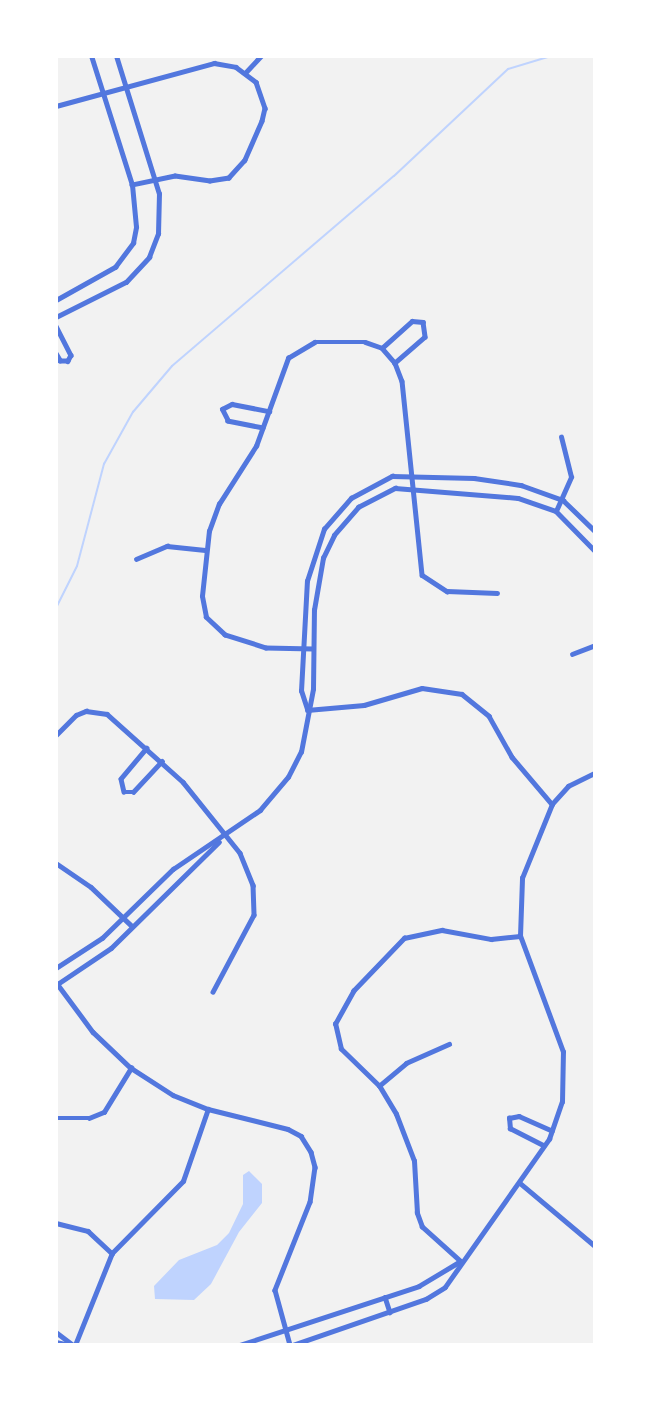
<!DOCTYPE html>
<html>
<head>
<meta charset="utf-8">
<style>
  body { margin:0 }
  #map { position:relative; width:651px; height:1401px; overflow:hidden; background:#f2f2f2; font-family:Roboto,sans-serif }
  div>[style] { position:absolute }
  .water>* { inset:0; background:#bfd3fe }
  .stream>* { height:2px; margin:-1px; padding:0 1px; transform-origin:1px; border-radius:1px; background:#bfd3fe }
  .minor>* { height:4.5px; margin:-2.25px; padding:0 2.25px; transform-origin:2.25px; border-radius:2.25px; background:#5277de }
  span { translate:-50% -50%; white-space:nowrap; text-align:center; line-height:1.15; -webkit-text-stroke:6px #fff; paint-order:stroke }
  .frame { position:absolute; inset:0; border:58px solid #fff; pointer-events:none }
</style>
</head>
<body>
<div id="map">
  <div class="water">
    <div style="clip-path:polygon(249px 1171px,262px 1184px,262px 1203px,239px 1232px,211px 1284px,194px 1300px,155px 1299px,154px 1286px,179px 1260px,217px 1245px,229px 1233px,243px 1204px,243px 1175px)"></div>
  </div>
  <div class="stream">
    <div style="left:56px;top:608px;width:47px;rotate:-63.4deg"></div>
    <div style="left:77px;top:566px;width:106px;rotate:-75.2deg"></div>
    <div style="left:104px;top:464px;width:60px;rotate:-60.9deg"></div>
    <div style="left:133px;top:412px;width:60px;rotate:-49.7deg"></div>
    <div style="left:172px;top:366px;width:292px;rotate:-40.6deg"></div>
    <div style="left:394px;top:176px;width:156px;rotate:-43.2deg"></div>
    <div style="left:508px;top:69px;width:45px;rotate:-16.8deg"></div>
  </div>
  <div class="minor">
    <div style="left:245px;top:73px;width:23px;rotate:-47deg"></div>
    <div style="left:56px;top:106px;width:164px;rotate:-15.2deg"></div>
    <div style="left:214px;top:63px;width:22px;rotate:10deg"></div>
    <div style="left:236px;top:67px;width:25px;rotate:37deg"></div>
    <div style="left:256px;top:82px;width:28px;rotate:71deg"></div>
    <div style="left:265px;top:108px;width:13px;rotate:103deg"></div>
    <div style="left:262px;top:121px;width:43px;rotate:113.6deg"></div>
    <div style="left:245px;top:160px;width:24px;rotate:132deg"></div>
    <div style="left:229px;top:178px;width:19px;rotate:171deg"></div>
    <div style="left:210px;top:181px;width:35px;rotate:-172deg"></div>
    <div style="left:175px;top:176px;width:44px;rotate:168.2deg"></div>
    <div style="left:56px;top:300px;width:68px;rotate:-29.2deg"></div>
    <div style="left:115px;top:267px;width:30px;rotate:-53deg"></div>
    <div style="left:133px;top:243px;width:16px;rotate:-79deg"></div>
    <div style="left:136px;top:227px;width:42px;rotate:-95.4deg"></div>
    <div style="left:132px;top:185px;width:135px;rotate:-107.6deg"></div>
    <div style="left:56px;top:317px;width:78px;rotate:-26.6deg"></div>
    <div style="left:126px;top:282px;width:34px;rotate:-47deg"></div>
    <div style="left:149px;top:257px;width:25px;rotate:-69deg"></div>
    <div style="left:158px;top:234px;width:40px;rotate:-88.6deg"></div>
    <div style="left:159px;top:194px;width:145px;rotate:-107.3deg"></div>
    <div style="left:56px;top:326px;width:33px;rotate:63deg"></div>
    <div style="left:71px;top:355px;width:7px;rotate:117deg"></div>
    <div style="left:68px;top:361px;width:8px;rotate:180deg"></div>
    <div style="left:60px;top:361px;width:8px;rotate:-120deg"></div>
    <div style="left:382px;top:348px;width:40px;rotate:-42deg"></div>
    <div style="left:412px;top:321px;width:11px;rotate:5deg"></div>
    <div style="left:423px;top:322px;width:15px;rotate:82deg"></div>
    <div style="left:425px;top:337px;width:40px;rotate:139deg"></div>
    <div style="left:263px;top:428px;width:36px;rotate:-169deg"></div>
    <div style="left:228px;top:421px;width:13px;rotate:-117deg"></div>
    <div style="left:222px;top:409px;width:11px;rotate:-27deg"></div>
    <div style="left:232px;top:404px;width:38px;rotate:11deg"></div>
    <div style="left:556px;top:511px;width:37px;rotate:-66deg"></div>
    <div style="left:571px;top:477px;width:41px;rotate:-104deg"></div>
    <div style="left:136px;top:559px;width:34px;rotate:-23deg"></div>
    <div style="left:167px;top:546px;width:38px;rotate:6deg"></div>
    <div style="left:313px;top:649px;width:47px;rotate:-178.8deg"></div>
    <div style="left:266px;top:648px;width:43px;rotate:-162.4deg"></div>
    <div style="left:225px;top:635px;width:26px;rotate:-137deg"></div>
    <div style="left:206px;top:617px;width:21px;rotate:-101deg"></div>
    <div style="left:202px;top:596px;width:65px;rotate:-83.9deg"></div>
    <div style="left:209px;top:531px;width:29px;rotate:-70deg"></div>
    <div style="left:219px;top:504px;width:69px;rotate:-57.5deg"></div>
    <div style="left:256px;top:446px;width:94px;rotate:-70deg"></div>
    <div style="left:288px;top:358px;width:31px;rotate:-31deg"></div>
    <div style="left:315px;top:342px;width:50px"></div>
    <div style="left:365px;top:342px;width:18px;rotate:19deg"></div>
    <div style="left:382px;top:348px;width:20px;rotate:49deg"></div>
    <div style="left:395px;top:363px;width:19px;rotate:69deg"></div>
    <div style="left:402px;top:381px;width:195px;rotate:84.1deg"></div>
    <div style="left:422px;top:575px;width:30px;rotate:33deg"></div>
    <div style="left:447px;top:591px;width:50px;rotate:2.3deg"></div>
    <div style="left:572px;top:654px;width:25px;rotate:-21deg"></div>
    <div style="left:307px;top:709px;width:19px;rotate:-108deg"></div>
    <div style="left:301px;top:691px;width:110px;rotate:-86.9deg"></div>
    <div style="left:307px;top:581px;width:55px;rotate:-71.9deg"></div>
    <div style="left:324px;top:529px;width:41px;rotate:-48.9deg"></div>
    <div style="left:351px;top:498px;width:47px;rotate:-28.2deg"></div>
    <div style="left:392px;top:476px;width:82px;rotate:1.4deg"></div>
    <div style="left:474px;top:478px;width:48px;rotate:8.5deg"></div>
    <div style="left:521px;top:485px;width:45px;rotate:19.7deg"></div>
    <div style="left:563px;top:500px;width:45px;rotate:44.1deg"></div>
    <div style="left:307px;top:710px;width:57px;rotate:-5deg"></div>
    <div style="left:364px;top:705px;width:60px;rotate:-16.3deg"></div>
    <div style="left:422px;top:688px;width:40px;rotate:8.5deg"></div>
    <div style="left:462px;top:694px;width:35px;rotate:39deg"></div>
    <div style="left:489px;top:716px;width:47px;rotate:60.7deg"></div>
    <div style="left:512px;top:757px;width:62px;rotate:49.6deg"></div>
    <div style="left:56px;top:735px;width:28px;rotate:-45deg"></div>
    <div style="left:76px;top:715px;width:11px;rotate:-22deg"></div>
    <div style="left:86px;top:711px;width:21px;rotate:8deg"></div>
    <div style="left:107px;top:714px;width:102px;rotate:41.8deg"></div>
    <div style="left:183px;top:782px;width:91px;rotate:51.2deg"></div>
    <div style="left:240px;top:853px;width:35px;rotate:68deg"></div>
    <div style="left:253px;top:885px;width:30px;rotate:88deg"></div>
    <div style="left:254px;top:915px;width:87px;rotate:118deg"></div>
    <div style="left:147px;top:748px;width:40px;rotate:130deg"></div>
    <div style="left:121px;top:779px;width:13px;rotate:77deg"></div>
    <div style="left:124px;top:792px;width:9px"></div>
    <div style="left:133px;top:792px;width:42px;rotate:-46.9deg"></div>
    <div style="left:56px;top:863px;width:42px;rotate:34.4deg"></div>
    <div style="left:91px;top:887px;width:57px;rotate:43.6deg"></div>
    <div style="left:56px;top:968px;width:55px;rotate:-33.1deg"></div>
    <div style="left:102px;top:938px;width:99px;rotate:-44.2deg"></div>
    <div style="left:173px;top:869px;width:105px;rotate:-34.1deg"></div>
    <div style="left:260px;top:810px;width:43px;rotate:-49.7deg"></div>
    <div style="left:288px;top:777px;width:28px;rotate:-63deg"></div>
    <div style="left:301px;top:752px;width:64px;rotate:-79.2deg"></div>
    <div style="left:313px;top:689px;width:79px;rotate:-89.3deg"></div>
    <div style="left:314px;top:610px;width:53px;rotate:-80.2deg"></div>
    <div style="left:323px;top:558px;width:25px;rotate:-64deg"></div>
    <div style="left:334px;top:535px;width:37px;rotate:-49deg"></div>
    <div style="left:358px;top:507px;width:42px;rotate:-27.2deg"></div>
    <div style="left:395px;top:488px;width:123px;rotate:4.6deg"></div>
    <div style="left:518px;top:498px;width:40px;rotate:18.9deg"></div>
    <div style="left:556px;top:511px;width:56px;rotate:45.7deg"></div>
    <div style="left:56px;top:982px;width:62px;rotate:53.5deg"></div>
    <div style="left:93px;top:1032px;width:52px;rotate:43.5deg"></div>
    <div style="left:131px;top:1068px;width:50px;rotate:32.7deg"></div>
    <div style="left:173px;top:1095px;width:38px;rotate:22deg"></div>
    <div style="left:208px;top:1109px;width:82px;rotate:14deg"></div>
    <div style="left:288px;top:1129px;width:15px;rotate:28deg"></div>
    <div style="left:301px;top:1136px;width:19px;rotate:58deg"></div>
    <div style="left:311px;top:1152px;width:16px;rotate:75deg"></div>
    <div style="left:315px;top:1167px;width:35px;rotate:98deg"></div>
    <div style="left:310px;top:1202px;width:95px;rotate:111.7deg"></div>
    <div style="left:275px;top:1290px;width:57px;rotate:74.7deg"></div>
    <div style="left:56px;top:985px;width:66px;rotate:-33.9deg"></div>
    <div style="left:111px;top:948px;width:151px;rotate:-44.5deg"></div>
    <div style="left:379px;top:1086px;width:35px;rotate:-40deg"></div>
    <div style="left:406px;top:1063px;width:47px;rotate:-23.8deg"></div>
    <div style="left:56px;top:1118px;width:33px"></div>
    <div style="left:89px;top:1118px;width:16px;rotate:-22deg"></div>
    <div style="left:104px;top:1112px;width:52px;rotate:-58.5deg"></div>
    <div style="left:544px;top:1146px;width:38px;rotate:-153deg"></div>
    <div style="left:510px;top:1129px;width:11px;rotate:-95deg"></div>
    <div style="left:509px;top:1118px;width:10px;rotate:-11deg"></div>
    <div style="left:519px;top:1116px;width:36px;rotate:24deg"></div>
    <div style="left:520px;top:1183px;width:98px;rotate:40deg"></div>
    <div style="left:56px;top:1223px;width:33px;rotate:14deg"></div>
    <div style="left:88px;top:1231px;width:33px;rotate:43deg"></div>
    <div style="left:460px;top:1261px;width:51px;rotate:-138.2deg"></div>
    <div style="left:422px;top:1227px;width:15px;rotate:-110deg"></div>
    <div style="left:417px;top:1213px;width:52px;rotate:-93.3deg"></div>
    <div style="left:414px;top:1161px;width:50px;rotate:-111deg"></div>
    <div style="left:396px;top:1114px;width:33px;rotate:-121deg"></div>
    <div style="left:379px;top:1086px;width:53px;rotate:-135.8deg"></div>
    <div style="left:341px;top:1049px;width:26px;rotate:-103deg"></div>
    <div style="left:335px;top:1024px;width:38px;rotate:-61deg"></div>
    <div style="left:353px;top:991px;width:74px;rotate:-46.1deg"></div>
    <div style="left:404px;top:938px;width:39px;rotate:-12deg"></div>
    <div style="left:442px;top:930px;width:50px;rotate:10.4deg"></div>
    <div style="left:491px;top:939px;width:29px;rotate:-6deg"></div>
    <div style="left:385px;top:1297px;width:16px;rotate:72deg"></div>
    <div style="left:56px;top:1332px;width:21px;rotate:37deg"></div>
    <div style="left:56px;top:1342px;width:13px;rotate:13deg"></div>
    <div style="left:75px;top:1345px;width:99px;rotate:-68.1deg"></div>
    <div style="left:112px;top:1253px;width:101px;rotate:-45.4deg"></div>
    <div style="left:183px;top:1181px;width:76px;rotate:-70.9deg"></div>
    <div style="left:240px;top:1345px;width:188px;rotate:-18.2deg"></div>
    <div style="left:419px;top:1286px;width:47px;rotate:-31deg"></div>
    <div style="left:293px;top:1345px;width:141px;rotate:-19.1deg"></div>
    <div style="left:426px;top:1299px;width:22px;rotate:-32deg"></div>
    <div style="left:445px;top:1287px;width:181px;rotate:-54.9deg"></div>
    <div style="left:549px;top:1139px;width:39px;rotate:-71deg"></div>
    <div style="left:562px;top:1102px;width:50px;rotate:-88.9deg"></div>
    <div style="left:563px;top:1052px;width:124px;rotate:-110.3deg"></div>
    <div style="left:520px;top:936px;width:58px;rotate:-88deg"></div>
    <div style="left:522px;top:878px;width:80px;rotate:-67.9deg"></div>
    <div style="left:552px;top:804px;width:24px;rotate:-48deg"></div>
    <div style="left:568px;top:786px;width:30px;rotate:-26deg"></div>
  </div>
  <div class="frame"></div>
</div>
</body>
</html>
